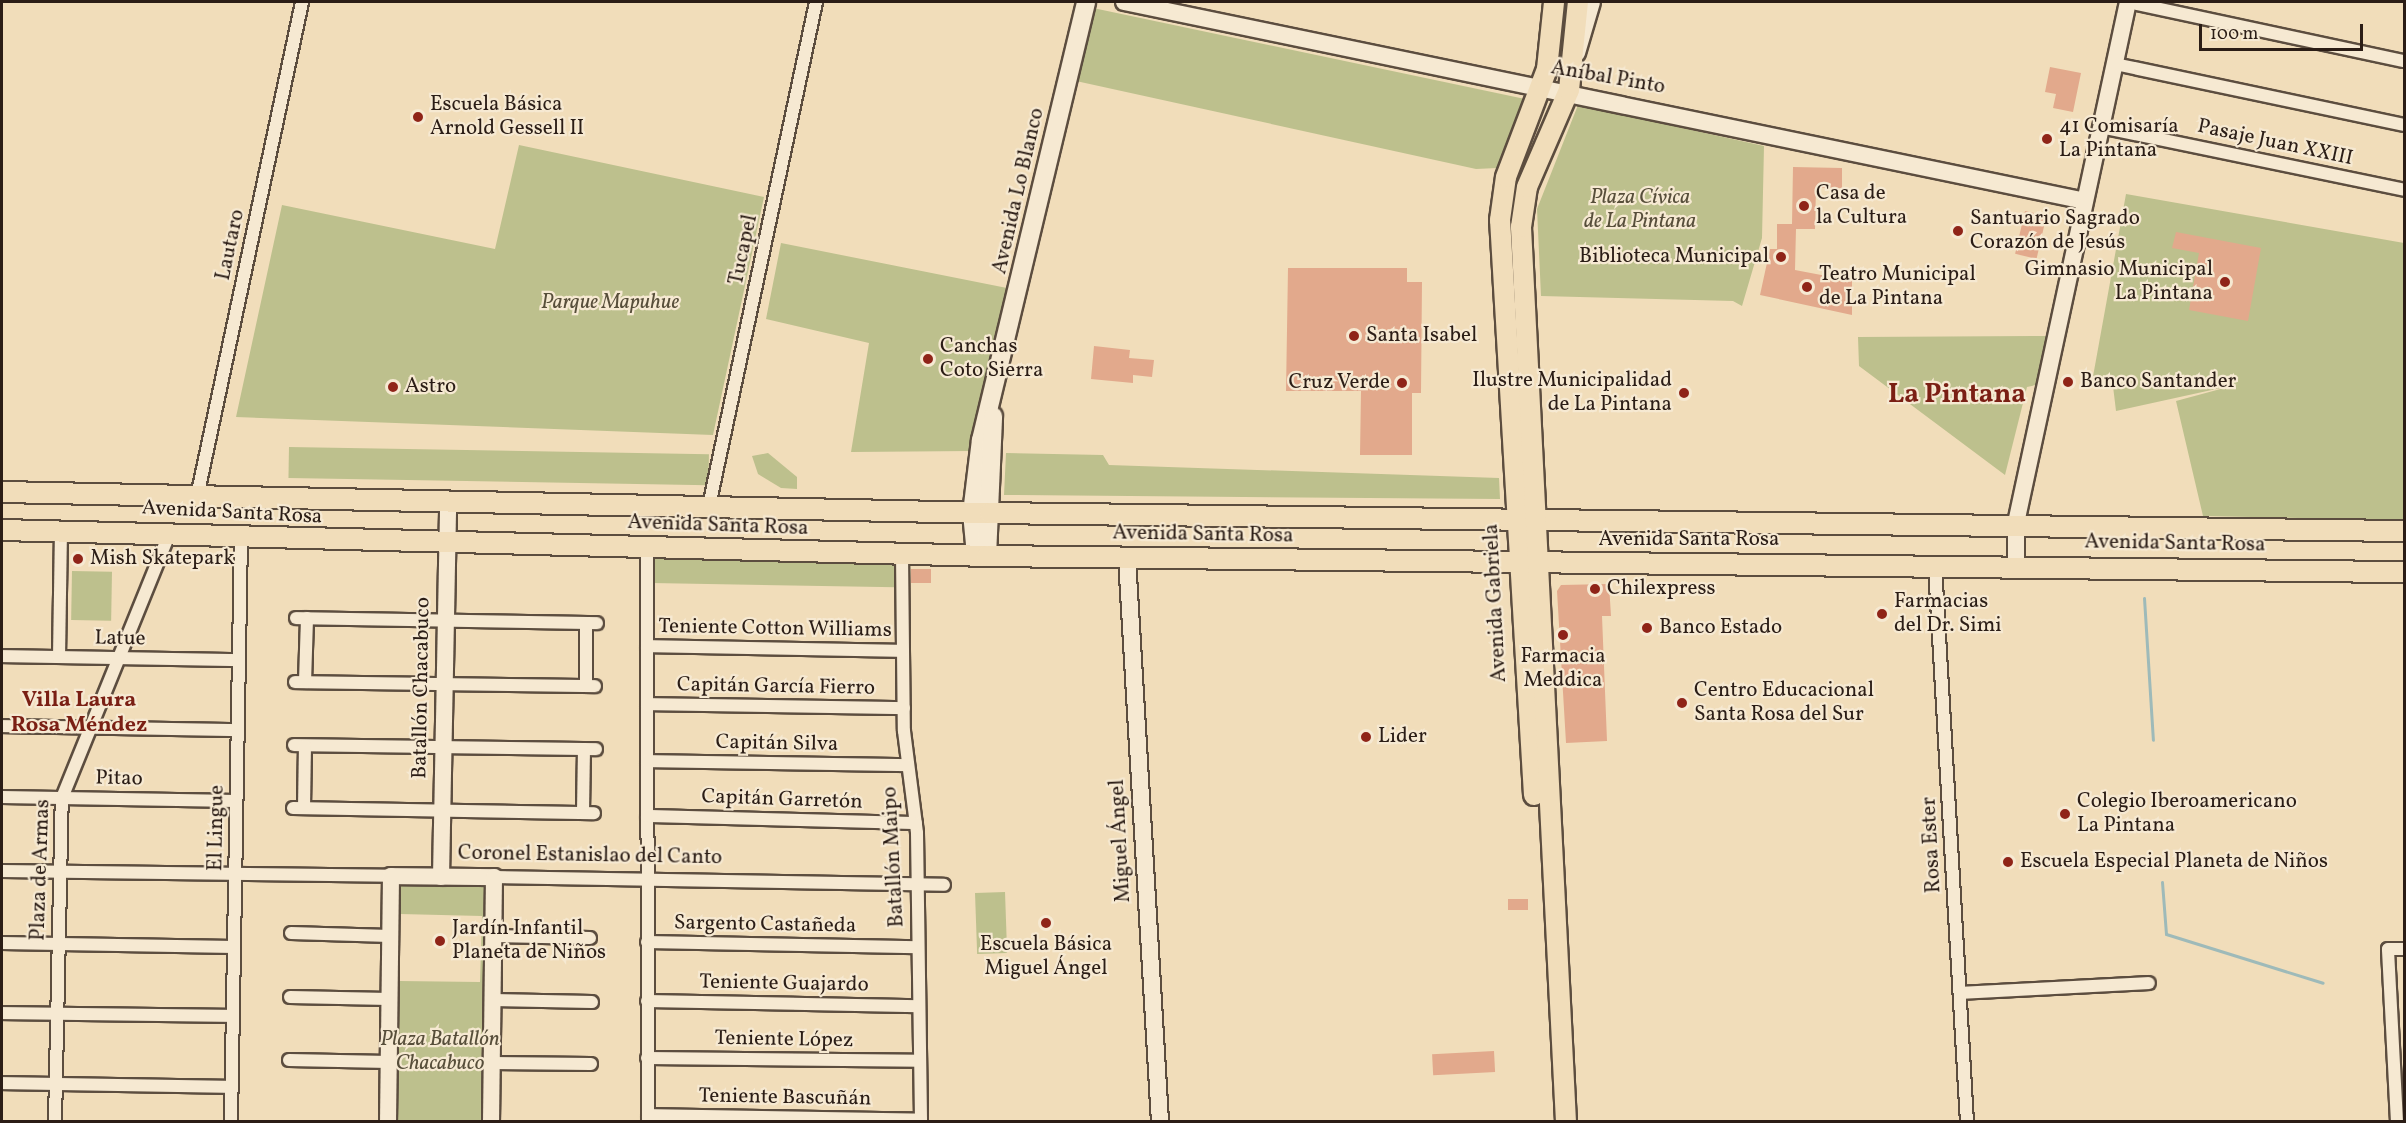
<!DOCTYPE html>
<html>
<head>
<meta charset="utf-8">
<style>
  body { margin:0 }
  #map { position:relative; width:2406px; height:1123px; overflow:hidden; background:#f1ddba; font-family:Vollkorn,serif }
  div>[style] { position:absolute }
  .green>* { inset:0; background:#bdc08d; transform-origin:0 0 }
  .stream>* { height:3px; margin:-1.5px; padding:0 1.5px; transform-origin:1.5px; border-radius:1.5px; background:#9ebab9 }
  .building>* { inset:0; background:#e2a98c; transform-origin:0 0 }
  .roads { filter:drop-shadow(2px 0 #5c4d3f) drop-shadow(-2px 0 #5c4d3f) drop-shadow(0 2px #5c4d3f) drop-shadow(0 -2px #5c4d3f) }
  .minor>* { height:12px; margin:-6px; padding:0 6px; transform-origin:6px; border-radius:6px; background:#f6e9d2 }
  .tertiary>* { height:16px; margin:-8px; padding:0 8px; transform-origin:8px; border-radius:8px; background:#f6e9d2 }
  .secondary>* { height:18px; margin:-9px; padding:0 9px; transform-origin:9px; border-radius:9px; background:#f6e9d2 }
  .primary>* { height:20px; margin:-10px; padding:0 10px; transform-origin:10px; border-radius:10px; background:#f1ddba }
  .dots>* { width:16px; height:16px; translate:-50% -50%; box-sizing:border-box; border:3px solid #f6e9d2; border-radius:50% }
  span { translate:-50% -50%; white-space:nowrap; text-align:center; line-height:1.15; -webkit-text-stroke:4.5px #f6e9d2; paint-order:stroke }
  .street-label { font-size:21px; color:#2b1d16 }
  .poi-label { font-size:21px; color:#2b1d16 }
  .left { translate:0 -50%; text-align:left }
  .right { translate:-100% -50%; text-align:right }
  .park-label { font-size:21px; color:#574e3a; font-style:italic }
  .neighbourhood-label { font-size:22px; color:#7a1f14; font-weight:700 }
  .district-label { font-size:27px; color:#7a1f14; font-weight:700 }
  .frame { position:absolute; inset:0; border:3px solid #2b1d16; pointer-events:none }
  .scale { position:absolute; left:2199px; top:24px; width:164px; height:27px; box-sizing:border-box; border:3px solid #2b1d16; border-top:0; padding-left:8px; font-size:18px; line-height:21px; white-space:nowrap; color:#2b1d16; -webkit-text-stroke:4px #f6e9d2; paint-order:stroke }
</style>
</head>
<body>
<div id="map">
  <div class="green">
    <div style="clip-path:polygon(1093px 8px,1525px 99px,1497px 168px,1476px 169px,1076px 81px)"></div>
    <div style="clip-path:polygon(1578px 105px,1764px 146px,1762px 238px,1742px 306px,1733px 301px,1541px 296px,1537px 209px)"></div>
    <div style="clip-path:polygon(519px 145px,764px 197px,713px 435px,236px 417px,282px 205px,495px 249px)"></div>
    <div style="clip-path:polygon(2126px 194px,2404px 243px,2404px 520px,2203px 516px,2176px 401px,2239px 384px,2116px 411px,2112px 378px,2092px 382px)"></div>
    <div style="clip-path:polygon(781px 243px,1007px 288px,971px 451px,851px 452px,869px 343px,766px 319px)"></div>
    <div style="clip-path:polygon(2046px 336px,2040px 384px,2027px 387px,2005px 475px,1859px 366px,1858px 337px)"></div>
    <div style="left:289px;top:447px;width:420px;height:31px;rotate:1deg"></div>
    <div style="clip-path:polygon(768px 453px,797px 477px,797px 489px,781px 488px,758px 474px,752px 456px)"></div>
    <div style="clip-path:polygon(1006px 453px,1103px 455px,1109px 465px,1499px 478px,1500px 499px,1004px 495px)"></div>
    <div style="left:652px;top:556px;width:245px;height:27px;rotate:1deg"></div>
    <div style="left:72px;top:571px;width:40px;height:49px;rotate:1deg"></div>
    <div style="clip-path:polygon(400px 885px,484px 886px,481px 1121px,397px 1121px,399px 981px,480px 982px,482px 916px,400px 914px)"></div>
    <div style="left:1005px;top:892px;width:61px;height:30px;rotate:88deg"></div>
  </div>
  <div class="stream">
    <div style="left:2144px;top:598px;width:142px;rotate:86.4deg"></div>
    <div style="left:2162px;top:882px;width:52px;rotate:85.6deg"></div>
    <div style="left:2166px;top:934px;width:164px;rotate:17.3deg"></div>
  </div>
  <div class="building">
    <div style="clip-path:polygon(2050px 67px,2081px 73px,2073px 112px,2053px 108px,2056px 94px,2045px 92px)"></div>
    <div style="clip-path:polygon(1793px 167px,1842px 168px,1842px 188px,1816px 188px,1815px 229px,1796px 229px,1795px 270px,1837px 278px,1838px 272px,1852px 275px,1852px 315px,1760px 295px,1770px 249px,1777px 249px,1777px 224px,1792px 224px)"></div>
    <div style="left:2025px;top:211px;width:22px;height:44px;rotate:13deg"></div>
    <div style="clip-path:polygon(2176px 232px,2261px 248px,2248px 321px,2189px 310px,2199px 253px,2172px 248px)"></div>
    <div style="clip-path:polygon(1288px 268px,1407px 268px,1407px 282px,1422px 282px,1421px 393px,1412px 393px,1412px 455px,1360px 455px,1361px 391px,1286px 391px)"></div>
    <div style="clip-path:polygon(1094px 346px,1130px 350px,1129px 358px,1154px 360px,1152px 377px,1133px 375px,1133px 383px,1091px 379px)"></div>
    <div style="left:911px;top:569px;width:20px;height:14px"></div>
    <div style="clip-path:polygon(1609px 584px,1611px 616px,1602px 616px,1607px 741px,1566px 743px,1557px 591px,1561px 585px)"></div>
    <div style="left:1528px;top:899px;width:11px;height:20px;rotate:90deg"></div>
    <div style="left:1494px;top:1051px;width:21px;height:62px;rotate:87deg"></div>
  </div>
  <div class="roads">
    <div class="minor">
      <div style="left:2128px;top:2px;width:282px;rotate:12.1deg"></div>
      <div style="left:2115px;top:64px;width:295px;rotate:11.9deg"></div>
      <div style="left:2101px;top:127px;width:309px;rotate:11.7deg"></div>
      <div style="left:197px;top:497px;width:506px;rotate:-78.02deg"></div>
      <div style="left:709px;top:506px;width:515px;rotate:-78.01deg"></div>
      <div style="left:647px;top:547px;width:575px;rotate:89.9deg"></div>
      <div style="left:902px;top:554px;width:177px;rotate:89.4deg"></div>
      <div style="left:904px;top:731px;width:103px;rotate:82.7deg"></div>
      <div style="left:917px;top:833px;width:289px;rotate:89.2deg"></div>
      <div style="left:1935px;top:566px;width:557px;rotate:86.71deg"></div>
      <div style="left:296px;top:618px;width:301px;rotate:1deg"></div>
      <div style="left:647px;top:646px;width:256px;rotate:1.1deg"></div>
      <div style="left:2px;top:656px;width:237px;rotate:1deg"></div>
      <div style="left:59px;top:657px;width:126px;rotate:-89.1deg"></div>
      <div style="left:295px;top:682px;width:300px;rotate:0.8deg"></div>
      <div style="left:305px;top:682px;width:64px;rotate:-88.2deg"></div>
      <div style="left:586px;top:686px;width:63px;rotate:-90deg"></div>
      <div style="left:647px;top:704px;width:257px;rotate:0.9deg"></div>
      <div style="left:2px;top:726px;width:236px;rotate:1deg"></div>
      <div style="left:294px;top:745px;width:302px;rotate:0.8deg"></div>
      <div style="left:647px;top:761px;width:260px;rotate:0.9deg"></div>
      <div style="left:2px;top:797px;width:234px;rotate:1deg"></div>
      <div style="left:293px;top:808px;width:301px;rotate:1deg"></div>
      <div style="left:304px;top:808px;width:62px;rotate:-89.1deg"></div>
      <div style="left:583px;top:812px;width:63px;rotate:-89.1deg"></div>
      <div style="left:647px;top:816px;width:269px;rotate:1.5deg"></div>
      <div style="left:2px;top:871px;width:389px;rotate:0.7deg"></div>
      <div style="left:494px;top:877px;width:450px;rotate:1deg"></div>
      <div style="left:291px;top:933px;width:99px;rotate:1.7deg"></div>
      <div style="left:493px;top:936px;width:97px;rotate:1.2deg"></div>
      <div style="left:647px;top:942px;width:271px;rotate:1.1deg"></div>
      <div style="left:2px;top:943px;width:232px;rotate:1deg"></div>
      <div style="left:1960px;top:993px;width:189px;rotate:-3deg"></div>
      <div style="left:290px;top:997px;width:99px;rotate:1.2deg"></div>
      <div style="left:493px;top:1000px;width:99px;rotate:1.2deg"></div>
      <div style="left:647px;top:1001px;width:272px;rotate:1.1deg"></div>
      <div style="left:2px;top:1013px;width:231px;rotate:0.7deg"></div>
      <div style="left:647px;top:1058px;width:273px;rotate:0.6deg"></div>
      <div style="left:289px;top:1060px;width:100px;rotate:1.1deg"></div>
      <div style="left:492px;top:1063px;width:99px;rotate:0.6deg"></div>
      <div style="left:2px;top:1083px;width:230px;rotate:1deg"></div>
      <div style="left:648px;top:1115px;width:273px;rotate:1deg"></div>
      <div style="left:55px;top:1122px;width:324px;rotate:-88.8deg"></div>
      <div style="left:62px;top:798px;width:285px;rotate:-67.9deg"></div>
      <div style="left:231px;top:1122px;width:586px;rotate:-89.02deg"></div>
      <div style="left:2397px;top:1122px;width:173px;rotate:-93deg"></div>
      <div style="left:2388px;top:949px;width:16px"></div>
    </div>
    <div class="tertiary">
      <div style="left:1124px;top:2px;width:981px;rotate:11.7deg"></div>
      <div style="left:1577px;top:53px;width:53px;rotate:-73.6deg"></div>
      <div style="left:1127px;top:558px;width:565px;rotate:86.65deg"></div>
      <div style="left:2016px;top:566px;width:43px;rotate:-90deg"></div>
      <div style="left:2016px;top:523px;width:533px;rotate:-77.87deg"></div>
      <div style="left:441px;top:877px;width:377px;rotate:-88.9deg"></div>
      <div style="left:388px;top:1122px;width:246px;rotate:-89.3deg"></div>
      <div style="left:391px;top:876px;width:103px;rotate:0.6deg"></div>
      <div style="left:494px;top:877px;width:245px;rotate:90.7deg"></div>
    </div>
    <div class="secondary">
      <div style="left:976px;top:555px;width:42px;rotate:-95.4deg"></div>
      <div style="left:972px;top:513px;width:74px;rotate:-83deg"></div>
      <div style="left:981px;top:440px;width:450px;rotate:-76.5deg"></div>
      <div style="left:987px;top:556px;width:140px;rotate:-87.5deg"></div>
    </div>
    <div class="primary">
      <div style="left:2px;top:492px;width:988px;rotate:1.22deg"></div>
      <div style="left:990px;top:513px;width:1414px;rotate:0.73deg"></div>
      <div style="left:2px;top:530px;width:985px;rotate:1.51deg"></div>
      <div style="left:987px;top:556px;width:1417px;rotate:0.65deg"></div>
      <div style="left:1534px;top:795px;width:576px;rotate:-93.38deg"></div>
      <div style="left:1500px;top:220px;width:43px;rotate:-82.1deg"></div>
      <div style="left:1506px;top:177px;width:116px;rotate:-69.2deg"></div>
      <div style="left:1547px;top:69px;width:67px;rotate:-84deg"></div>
      <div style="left:1566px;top:1122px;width:896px;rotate:-92.88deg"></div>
      <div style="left:1521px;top:227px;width:40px;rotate:-81.5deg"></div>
      <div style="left:1527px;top:187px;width:106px;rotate:-66.6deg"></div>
      <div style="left:1569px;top:90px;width:88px;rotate:-84.2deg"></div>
    </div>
  </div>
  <div class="dots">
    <div style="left:418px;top:117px;background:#8f2418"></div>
    <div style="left:2047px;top:139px;background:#8f2418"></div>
    <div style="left:1804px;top:206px;background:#8f2418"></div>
    <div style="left:1958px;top:231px;background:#8f2418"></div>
    <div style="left:1781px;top:257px;background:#8f2418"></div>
    <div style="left:2225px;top:282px;background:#8f2418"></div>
    <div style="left:1807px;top:287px;background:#8f2418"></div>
    <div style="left:1354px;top:336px;background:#8f2418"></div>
    <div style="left:928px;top:359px;background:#8f2418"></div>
    <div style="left:2068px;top:382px;background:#8f2418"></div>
    <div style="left:1402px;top:383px;background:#8f2418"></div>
    <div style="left:393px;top:387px;background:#8f2418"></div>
    <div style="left:1684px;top:393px;background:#8f2418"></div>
    <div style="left:78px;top:559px;background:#8f2418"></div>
    <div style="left:1595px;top:589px;background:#8f2418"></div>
    <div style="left:1882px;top:614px;background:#8f2418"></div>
    <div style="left:1647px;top:628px;background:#8f2418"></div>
    <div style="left:1563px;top:635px;background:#8f2418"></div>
    <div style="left:1682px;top:703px;background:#8f2418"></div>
    <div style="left:1366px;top:737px;background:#8f2418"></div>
    <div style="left:2065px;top:814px;background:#8f2418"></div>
    <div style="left:2008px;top:862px;background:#8f2418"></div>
    <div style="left:1046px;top:923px;background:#8f2418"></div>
    <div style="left:440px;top:941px;background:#8f2418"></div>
  </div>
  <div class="street-label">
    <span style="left:1608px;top:78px;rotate:10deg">Aníbal Pinto</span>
    <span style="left:2275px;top:143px;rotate:12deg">Pasaje Juan XXIII</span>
    <span style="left:1019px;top:191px;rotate:-77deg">Avenida Lo Blanco</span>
    <span style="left:231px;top:245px;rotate:-78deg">Lautaro</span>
    <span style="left:744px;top:250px;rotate:-78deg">Tucapel</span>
    <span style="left:232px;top:513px;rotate:3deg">Avenida Santa Rosa</span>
    <span style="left:718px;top:526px;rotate:2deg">Avenida Santa Rosa</span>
    <span style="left:1203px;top:535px;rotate:1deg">Avenida Santa Rosa</span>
    <span style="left:1689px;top:540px">Avenida Santa Rosa</span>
    <span style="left:2175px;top:544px;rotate:1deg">Avenida Santa Rosa</span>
    <span style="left:1496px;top:603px;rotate:-93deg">Avenida Gabriela</span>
    <span style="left:775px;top:629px;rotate:1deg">Teniente Cotton Williams</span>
    <span style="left:120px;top:639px;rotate:1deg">Latue</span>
    <span style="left:776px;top:687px;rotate:1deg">Capitán García Fierro</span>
    <span style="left:422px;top:688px;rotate:-89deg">Batallón Chacabuco</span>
    <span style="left:777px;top:744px;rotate:1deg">Capitán Silva</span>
    <span style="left:119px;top:779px;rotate:1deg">Pitao</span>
    <span style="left:782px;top:800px;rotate:2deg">Capitán Garretón</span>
    <span style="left:217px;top:828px;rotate:-89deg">El Lingue</span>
    <span style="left:1121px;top:841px;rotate:-93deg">Miguel Ángel</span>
    <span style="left:1932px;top:845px;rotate:-93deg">Rosa Ester</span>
    <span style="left:590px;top:856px;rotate:1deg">Coronel Estanislao del Canto</span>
    <span style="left:894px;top:857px;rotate:-93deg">Batallón Maipo</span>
    <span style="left:41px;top:870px;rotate:-88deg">Plaza de Armas</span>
    <span style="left:765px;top:925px;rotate:1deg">Sargento Castañeda</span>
    <span style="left:784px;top:984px;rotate:1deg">Teniente Guajardo</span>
    <span style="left:784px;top:1040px;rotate:1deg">Teniente López</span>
    <span style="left:785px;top:1098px;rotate:1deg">Teniente Bascuñán</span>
  </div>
  <div class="poi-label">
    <span class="left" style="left:430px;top:117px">Escuela Básica<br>Arnold Gessell II</span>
    <span class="left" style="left:2059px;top:139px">41 Comisaría<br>La Pintana</span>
    <span class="left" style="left:1816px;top:206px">Casa de<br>la Cultura</span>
    <span class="left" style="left:1970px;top:231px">Santuario Sagrado<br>Corazón de Jesús</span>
    <span class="right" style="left:1769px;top:257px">Biblioteca Municipal</span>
    <span class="right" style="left:2213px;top:282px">Gimnasio Municipal<br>La Pintana</span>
    <span class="left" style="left:1819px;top:287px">Teatro Municipal<br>de La Pintana</span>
    <span class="left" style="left:1366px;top:336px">Santa Isabel</span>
    <span class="left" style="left:940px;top:359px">Canchas<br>Coto Sierra</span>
    <span class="right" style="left:1672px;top:393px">Ilustre Municipalidad<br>de La Pintana</span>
    <span class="left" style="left:2080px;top:382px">Banco Santander</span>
    <span class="right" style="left:1390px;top:383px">Cruz Verde</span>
    <span class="left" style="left:405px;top:387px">Astro</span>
    <span class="left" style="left:90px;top:559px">Mish Skatepark</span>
    <span class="left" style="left:1607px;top:589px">Chilexpress</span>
    <span class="left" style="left:1894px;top:614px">Farmacias<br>del Dr. Simi</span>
    <span class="left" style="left:1659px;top:628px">Banco Estado</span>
    <span style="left:1563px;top:669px">Farmacia<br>Meddica</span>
    <span class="left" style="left:1694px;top:703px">Centro Educacional<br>Santa Rosa del Sur</span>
    <span class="left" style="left:1378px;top:737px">Lider</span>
    <span class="left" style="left:2077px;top:814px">Colegio Iberoamericano<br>La Pintana</span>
    <span class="left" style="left:2020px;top:862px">Escuela Especial Planeta de Niños</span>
    <span class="left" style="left:452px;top:941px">Jardín Infantil<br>Planeta de Niños</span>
    <span style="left:1046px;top:957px">Escuela Básica<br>Miguel Ángel</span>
  </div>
  <div class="park-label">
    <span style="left:1640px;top:210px">Plaza Cívica<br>de La Pintana</span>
    <span style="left:610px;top:303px">Parque Mapuhue</span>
    <span style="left:440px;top:1052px">Plaza Batallón<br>Chacabuco</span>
  </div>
  <div class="neighbourhood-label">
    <span style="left:79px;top:713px">Villa Laura<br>Rosa Méndez</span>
  </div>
  <div class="district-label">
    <span style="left:1957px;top:396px">La Pintana</span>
  </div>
  <div class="frame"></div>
  <div class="scale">100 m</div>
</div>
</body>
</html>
